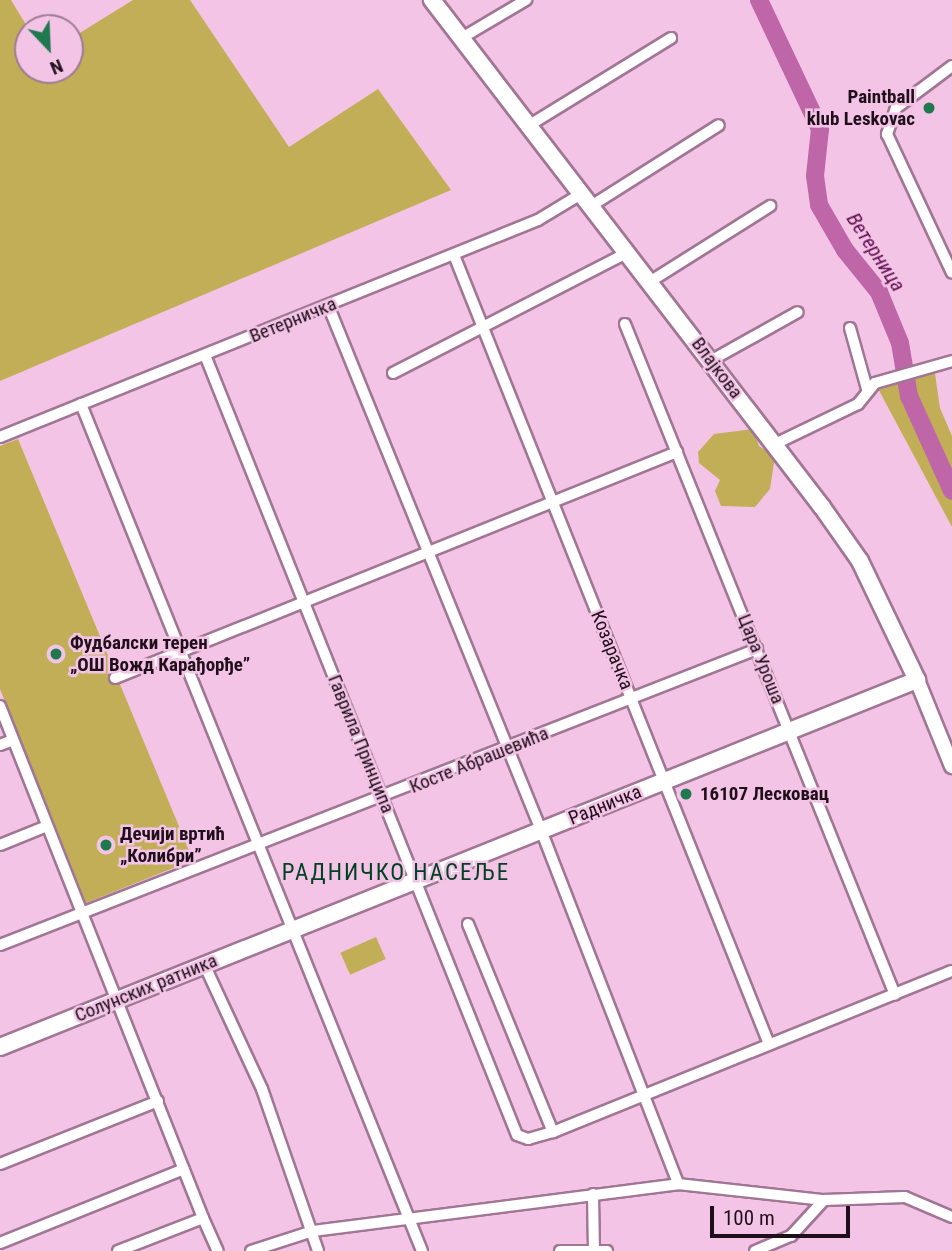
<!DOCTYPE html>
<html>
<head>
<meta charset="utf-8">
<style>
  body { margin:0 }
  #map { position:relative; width:952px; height:1251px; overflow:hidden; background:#f3c4e5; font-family:"Roboto Condensed",sans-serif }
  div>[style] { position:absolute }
  .green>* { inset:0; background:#c2ae56; transform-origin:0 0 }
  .river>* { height:18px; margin:-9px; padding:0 9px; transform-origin:9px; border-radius:9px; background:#bf66a9 }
  .roads { filter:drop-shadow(2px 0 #a17694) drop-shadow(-2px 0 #a17694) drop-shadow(0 2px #a17694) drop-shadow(0 -2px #a17694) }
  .minor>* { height:10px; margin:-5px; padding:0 5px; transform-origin:5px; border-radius:5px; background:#fff }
  .tertiary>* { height:14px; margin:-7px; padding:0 7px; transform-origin:7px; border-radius:7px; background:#fff }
  .secondary>* { height:16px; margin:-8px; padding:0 8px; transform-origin:8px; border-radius:8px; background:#fff }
  .dots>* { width:19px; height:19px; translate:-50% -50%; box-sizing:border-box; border:4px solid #f3c4e5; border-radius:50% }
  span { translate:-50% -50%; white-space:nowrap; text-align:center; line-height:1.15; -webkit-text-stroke:5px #f3c4e5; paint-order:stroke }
  .poi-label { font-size:19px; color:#1f0f1b; font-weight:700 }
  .right { translate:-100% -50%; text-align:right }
  .left { translate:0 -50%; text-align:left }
  .street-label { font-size:19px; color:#1f0f1b }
  .water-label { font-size:21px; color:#610f52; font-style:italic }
  .quarter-label { font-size:23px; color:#004124; letter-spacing:2px }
  .north { position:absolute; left:14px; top:14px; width:70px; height:70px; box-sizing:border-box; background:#f3c4e5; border:2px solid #9e7c94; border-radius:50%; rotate:157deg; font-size:19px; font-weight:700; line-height:28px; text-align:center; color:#1f0f1b }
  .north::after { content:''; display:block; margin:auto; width:24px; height:32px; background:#20794e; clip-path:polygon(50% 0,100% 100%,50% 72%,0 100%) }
  .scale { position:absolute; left:710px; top:1206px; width:140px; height:32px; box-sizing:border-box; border:4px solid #1f0f1b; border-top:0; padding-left:9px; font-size:21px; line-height:24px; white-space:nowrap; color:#1f0f1b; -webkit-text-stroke:5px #f3c4e5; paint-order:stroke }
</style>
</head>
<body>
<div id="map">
  <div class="green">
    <div style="clip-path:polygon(0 0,11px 0,28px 28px,28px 70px,70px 70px,70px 39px,133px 0,190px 0,289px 147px,378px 89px,451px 190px,0 381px)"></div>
    <div style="clip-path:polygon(934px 367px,940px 408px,952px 436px,952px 527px,875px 383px)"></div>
    <div style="clip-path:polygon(753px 429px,759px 446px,775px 456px,770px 489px,755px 507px,721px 506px,715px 491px,720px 480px,699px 463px,698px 452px,714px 434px)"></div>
    <div style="clip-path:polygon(18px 439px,193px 860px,86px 903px,0 689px,0 446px)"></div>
    <div style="left:376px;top:937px;width:24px;height:39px;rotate:66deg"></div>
  </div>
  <div class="river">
    <div style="left:759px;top:0;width:143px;rotate:64.7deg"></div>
    <div style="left:820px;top:129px;width:47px;rotate:96.1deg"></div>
    <div style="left:815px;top:176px;width:29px;rotate:82deg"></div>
    <div style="left:819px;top:205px;width:52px;rotate:60deg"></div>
    <div style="left:845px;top:250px;width:54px;rotate:51deg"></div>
    <div style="left:879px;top:292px;width:55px;rotate:67.6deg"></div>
    <div style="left:900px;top:343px;width:54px;rotate:80.4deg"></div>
    <div style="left:909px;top:396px;width:104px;rotate:65.6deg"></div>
  </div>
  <div class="roads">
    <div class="minor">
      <div style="left:460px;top:39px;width:77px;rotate:-30.6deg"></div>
      <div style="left:952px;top:66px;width:70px;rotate:143.1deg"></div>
      <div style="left:896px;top:108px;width:28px;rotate:109deg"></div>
      <div style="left:887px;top:134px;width:153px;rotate:64.9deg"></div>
      <div style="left:528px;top:126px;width:168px;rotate:-31.6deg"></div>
      <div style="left:591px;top:206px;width:151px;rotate:-32.3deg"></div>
      <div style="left:454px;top:255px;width:850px;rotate:68.24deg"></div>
      <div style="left:651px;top:281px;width:141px;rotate:-32.2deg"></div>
      <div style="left:328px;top:305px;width:567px;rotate:67.92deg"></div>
      <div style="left:541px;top:830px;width:380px;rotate:68.8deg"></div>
      <div style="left:625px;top:324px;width:723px;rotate:68.08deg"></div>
      <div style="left:850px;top:328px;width:63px;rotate:74.4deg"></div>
      <div style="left:205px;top:355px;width:840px;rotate:68.2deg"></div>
      <div style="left:517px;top:1135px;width:12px;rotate:20deg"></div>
      <div style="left:528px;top:1139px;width:26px;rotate:-16deg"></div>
      <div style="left:712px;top:360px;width:98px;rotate:-29.2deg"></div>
      <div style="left:393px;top:373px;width:264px;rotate:-27.2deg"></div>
      <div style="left:81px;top:404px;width:913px;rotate:68.07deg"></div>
      <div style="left:0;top:437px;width:580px;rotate:-21.97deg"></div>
      <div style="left:538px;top:220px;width:50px;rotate:-31.2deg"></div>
      <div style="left:775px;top:444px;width:92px;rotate:-25.7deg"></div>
      <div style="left:858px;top:404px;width:27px;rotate:-51deg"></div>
      <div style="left:875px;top:383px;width:80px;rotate:-15.9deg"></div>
      <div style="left:115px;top:678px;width:606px;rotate:-21.91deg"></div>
      <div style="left:0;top:706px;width:551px;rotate:68.37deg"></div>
      <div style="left:0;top:745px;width:14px;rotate:-21deg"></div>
      <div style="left:0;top:845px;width:51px;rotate:-22deg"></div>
      <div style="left:468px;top:924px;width:225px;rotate:67.8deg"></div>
      <div style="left:553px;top:1132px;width:430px;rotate:-22deg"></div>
      <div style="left:0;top:945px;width:813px;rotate:-21.36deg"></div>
      <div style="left:204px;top:964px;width:138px;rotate:65.1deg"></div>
      <div style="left:262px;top:1089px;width:171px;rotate:70.9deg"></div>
      <div style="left:0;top:1164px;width:170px;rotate:-21.7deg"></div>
      <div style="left:593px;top:1194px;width:55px;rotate:89deg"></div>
      <div style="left:0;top:1243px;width:198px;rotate:-21.9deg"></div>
      <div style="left:118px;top:1251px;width:91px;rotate:-21.2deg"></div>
      <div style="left:203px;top:1218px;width:36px;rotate:66deg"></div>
      <div style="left:251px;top:1251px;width:65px;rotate:-17.9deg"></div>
      <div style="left:313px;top:1231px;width:368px;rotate:-7.3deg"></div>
      <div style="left:678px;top:1184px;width:147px;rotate:6.3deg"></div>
      <div style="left:824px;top:1200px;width:81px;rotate:-2.1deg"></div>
      <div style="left:905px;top:1197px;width:51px;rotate:23.1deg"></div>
      <div style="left:560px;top:1251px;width:47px"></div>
      <div style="left:755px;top:1251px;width:39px;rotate:-23deg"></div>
      <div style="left:791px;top:1236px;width:49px;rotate:-47.5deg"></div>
    </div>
    <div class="tertiary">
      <div style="left:917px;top:680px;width:93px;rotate:67.9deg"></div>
    </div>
    <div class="secondary">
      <div style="left:0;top:1047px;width:988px;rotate:-21.81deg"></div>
      <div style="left:917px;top:680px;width:132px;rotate:-115.6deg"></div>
      <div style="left:860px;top:561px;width:66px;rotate:-125.1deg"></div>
      <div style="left:822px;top:507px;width:640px;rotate:-127.57deg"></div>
    </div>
  </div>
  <div class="dots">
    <div style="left:929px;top:108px;background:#20794e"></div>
    <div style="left:56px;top:654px;background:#20794e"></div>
    <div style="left:686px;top:794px;background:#20794e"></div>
    <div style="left:106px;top:845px;background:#20794e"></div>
  </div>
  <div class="poi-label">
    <span class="right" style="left:915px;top:108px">Paintball<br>klub Leskovac</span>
    <span class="left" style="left:70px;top:654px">Фудбалски терен<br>„ОШ Вожд Карађорђе”</span>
    <span class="left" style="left:700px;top:794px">16107 Лесковац</span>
    <span class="left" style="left:120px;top:845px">Дечији вртић<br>„Колибри”</span>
  </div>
  <div class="street-label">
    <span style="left:293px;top:320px;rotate:-22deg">Ветерничка</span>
    <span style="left:717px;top:368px;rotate:53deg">Влајкова</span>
    <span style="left:612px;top:650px;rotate:68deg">Козарачка</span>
    <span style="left:761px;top:659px;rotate:68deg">Цара Уроша</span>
    <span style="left:361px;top:744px;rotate:68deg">Гаврила Принципа</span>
    <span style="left:479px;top:760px;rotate:-22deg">Косте Абрашевића</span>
    <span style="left:605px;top:805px;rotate:-22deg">Радничка</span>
    <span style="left:146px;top:988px;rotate:-22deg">Солунских ратника</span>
  </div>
  <div class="water-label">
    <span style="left:876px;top:252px;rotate:57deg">Ветерница</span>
  </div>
  <div class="quarter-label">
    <span style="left:396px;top:873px">РАДНИЧКО НАСЕЉЕ</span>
  </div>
  <div class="north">N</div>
  <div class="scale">100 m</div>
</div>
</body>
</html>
